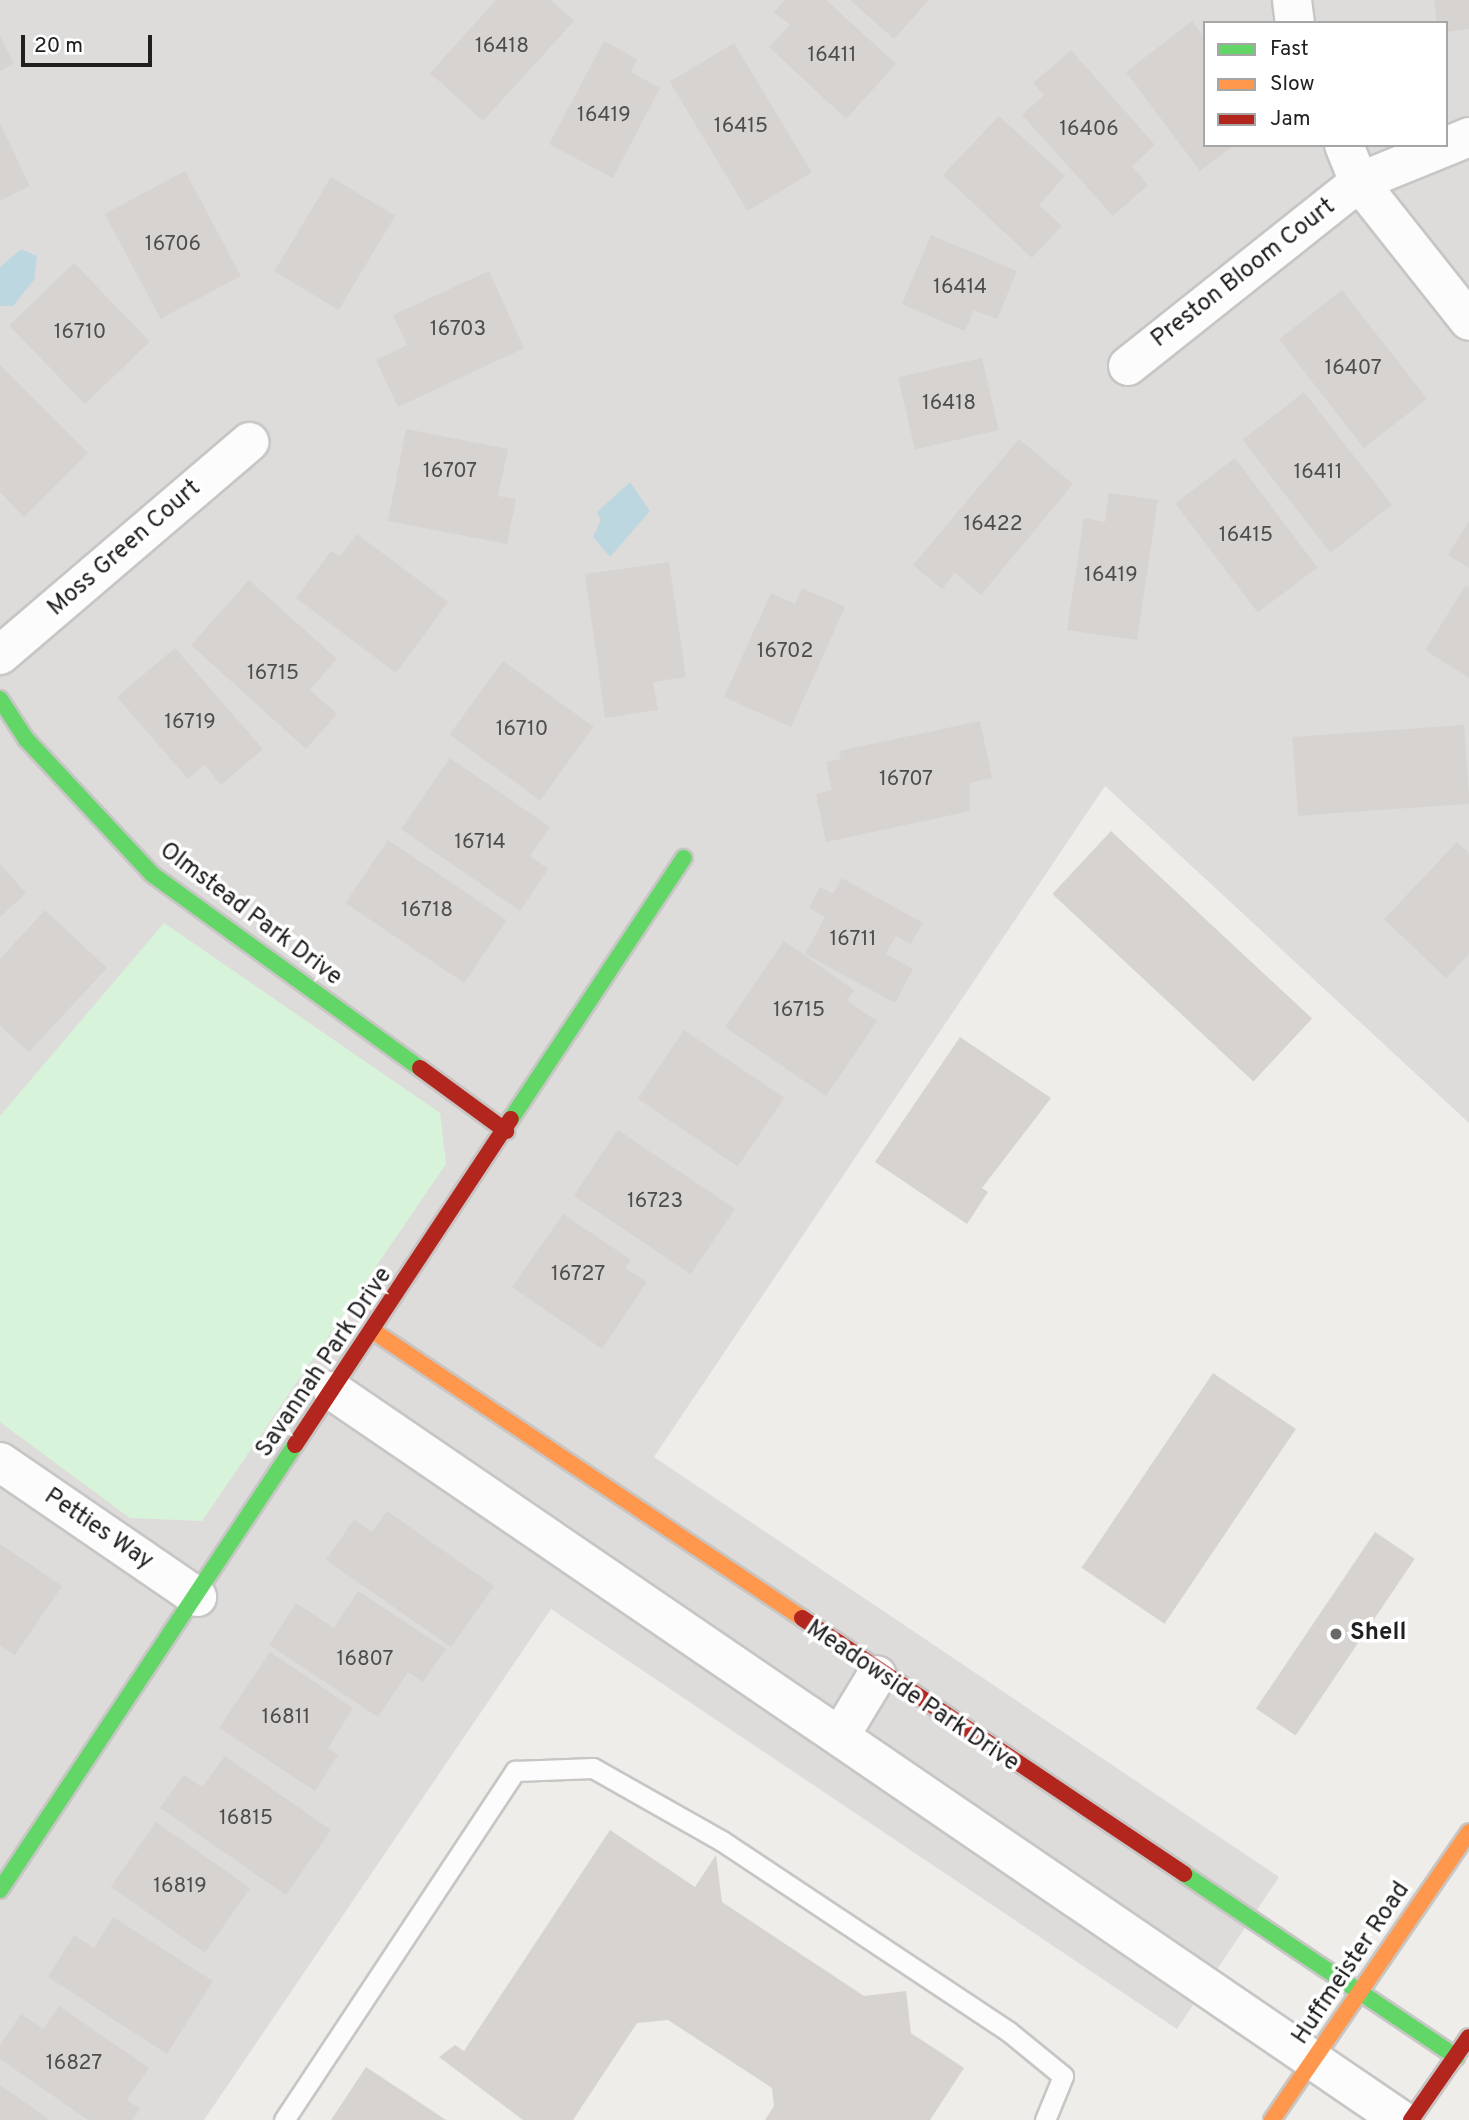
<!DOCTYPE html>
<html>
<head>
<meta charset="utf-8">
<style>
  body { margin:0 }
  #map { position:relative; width:1469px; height:2120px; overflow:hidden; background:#efede9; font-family:Overpass,sans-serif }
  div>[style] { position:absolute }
  .residential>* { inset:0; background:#dedcda }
  .park>* { inset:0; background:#d7f4da }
  .water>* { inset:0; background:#bdd7e1 }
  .building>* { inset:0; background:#d6d3d0; transform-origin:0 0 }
  .roads { filter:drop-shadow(2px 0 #c7c6c5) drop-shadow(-2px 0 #c7c6c5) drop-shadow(0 2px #c7c6c5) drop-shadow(0 -2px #c7c6c5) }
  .lane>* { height:19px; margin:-9.5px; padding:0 9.5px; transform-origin:9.5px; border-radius:9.5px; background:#fdfcfc }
  .street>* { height:38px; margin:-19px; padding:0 19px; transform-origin:19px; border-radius:19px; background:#fdfcfc }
  .fast>* { height:16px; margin:-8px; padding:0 8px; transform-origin:8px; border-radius:8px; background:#63d668 }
  .slow>* { height:16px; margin:-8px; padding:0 8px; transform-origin:8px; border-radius:8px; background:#ff974d }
  .jam>* { height:16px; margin:-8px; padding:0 8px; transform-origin:8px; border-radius:8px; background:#b3261e }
  .dots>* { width:19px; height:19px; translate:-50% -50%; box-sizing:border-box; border:4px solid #fff; border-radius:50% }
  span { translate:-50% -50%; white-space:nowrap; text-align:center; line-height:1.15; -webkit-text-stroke:7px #fff; paint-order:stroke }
  .number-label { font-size:21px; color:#4e4d4c }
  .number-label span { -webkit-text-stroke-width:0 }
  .street-label { font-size:24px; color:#202020 }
  .poi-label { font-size:24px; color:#202020; font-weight:700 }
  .left { translate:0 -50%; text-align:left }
  .legend { position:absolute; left:1203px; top:21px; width:245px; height:126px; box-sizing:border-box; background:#fff; border:2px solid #a6a6a6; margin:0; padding:9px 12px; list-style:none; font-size:21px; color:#202020 }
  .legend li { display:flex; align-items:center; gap:14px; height:35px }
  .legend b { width:35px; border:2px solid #a6a6a6 }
  .scale { position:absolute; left:21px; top:35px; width:131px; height:32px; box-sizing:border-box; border:4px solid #202020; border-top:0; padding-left:9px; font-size:21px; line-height:24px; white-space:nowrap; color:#202020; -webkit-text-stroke:5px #fff; paint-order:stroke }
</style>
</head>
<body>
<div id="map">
  <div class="residential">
    <div style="clip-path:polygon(evenodd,0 0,1469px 0,1469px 1123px,1105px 786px,654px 1457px,1279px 1877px,1177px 2029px,551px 1609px,204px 2120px,0 2120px,0 0,1205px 23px,1446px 23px,1446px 145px,1205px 145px,1205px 23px)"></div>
  </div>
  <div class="park">
    <div style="clip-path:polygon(164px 923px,440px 1113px,446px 1164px,202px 1521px,130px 1518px,0 1422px,0 1116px)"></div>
  </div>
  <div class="water">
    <div style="clip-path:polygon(21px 249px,37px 256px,34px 280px,13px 306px,0 306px,0 267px)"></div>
    <div style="clip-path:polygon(630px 482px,650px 511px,610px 557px,593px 537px,601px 520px,597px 512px)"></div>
  </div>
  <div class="building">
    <div style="clip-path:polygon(496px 0,551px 0,574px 21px,483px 121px,430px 73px)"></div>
    <div style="clip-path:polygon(785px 0,826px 0,896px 64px,846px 119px,769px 47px,790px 25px,774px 12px)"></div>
    <div style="clip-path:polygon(850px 0,929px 0,894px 39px)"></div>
    <div style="clip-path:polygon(1434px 0,1469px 0,1469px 29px,1446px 32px,1446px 23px,1437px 23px)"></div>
    <div style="clip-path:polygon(1192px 21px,1205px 39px,1205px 145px,1234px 145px,1200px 171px,1126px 72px)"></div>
    <div style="clip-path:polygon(0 36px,14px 63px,0 71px)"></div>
    <div style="clip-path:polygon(604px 41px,637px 59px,631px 72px,660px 88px,613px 178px,549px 144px)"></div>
    <div style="left:734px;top:43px;width:151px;height:75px;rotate:59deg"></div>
    <div style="clip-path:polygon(1071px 50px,1155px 145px,1132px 166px,1148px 185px,1113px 216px,1022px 115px,1044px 95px,1033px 83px)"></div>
    <div style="clip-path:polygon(999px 116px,1065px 176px,1039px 205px,1062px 226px,1032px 258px,943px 175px)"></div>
    <div style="clip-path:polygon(0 124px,30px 186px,0 201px)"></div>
    <div style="left:185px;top:171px;width:119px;height:91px;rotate:62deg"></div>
    <div style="left:331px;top:177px;width:75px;height:110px;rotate:31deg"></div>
    <div style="clip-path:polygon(931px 235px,1017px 271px,997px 319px,974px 310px,965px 331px,902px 304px)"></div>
    <div style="left:74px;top:263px;width:109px;height:90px;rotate:46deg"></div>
    <div style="clip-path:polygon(489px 271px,524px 348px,398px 407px,376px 360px,407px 345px,393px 315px)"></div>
    <div style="left:1342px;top:290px;width:138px;height:80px;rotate:52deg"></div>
    <div style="left:982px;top:358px;width:74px;height:86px;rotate:77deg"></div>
    <div style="clip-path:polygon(0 365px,88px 453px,24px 517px,0 492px)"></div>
    <div style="left:1304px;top:392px;width:143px;height:78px;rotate:52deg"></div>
    <div style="clip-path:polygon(406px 429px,508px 449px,498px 496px,516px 499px,507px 544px,388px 521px)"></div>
    <div style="clip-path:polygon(1019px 439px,1073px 484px,981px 595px,955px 573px,942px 589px,913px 565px)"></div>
    <div style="left:1235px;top:458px;width:137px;height:75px;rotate:53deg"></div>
    <div style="clip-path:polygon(1109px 493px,1158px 500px,1137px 640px,1067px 630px,1084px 518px,1105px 522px)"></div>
    <div style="clip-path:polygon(1469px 521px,1469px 568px,1448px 555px)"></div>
    <div style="clip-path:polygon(357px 534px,448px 602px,396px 673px,296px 598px,331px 551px,340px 556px)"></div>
    <div style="clip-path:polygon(669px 562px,686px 677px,653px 682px,658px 710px,605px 718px,585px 574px)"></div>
    <div style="clip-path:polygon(249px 580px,337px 659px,310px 690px,337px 714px,306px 749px,191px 645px)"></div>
    <div style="clip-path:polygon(1466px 585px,1469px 587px,1469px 678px,1425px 650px)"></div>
    <div style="clip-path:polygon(802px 588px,845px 607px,791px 727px,724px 697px,771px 593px,795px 604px)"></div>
    <div style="clip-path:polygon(175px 648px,263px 749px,221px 785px,205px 765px,188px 779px,117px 697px)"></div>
    <div style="left:503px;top:661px;width:112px;height:91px;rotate:36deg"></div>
    <div style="clip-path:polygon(980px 721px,992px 778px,970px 783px,970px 811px,826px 842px,816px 794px,832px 790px,826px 762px,841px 759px,839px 751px)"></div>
    <div style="left:1464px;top:725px;width:79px;height:172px;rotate:86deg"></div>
    <div style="clip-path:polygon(450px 758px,550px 827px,530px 856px,548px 869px,520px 911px,401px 829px)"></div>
    <div style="left:1111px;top:831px;width:275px;height:86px;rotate:43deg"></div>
    <div style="left:388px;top:840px;width:143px;height:76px;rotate:34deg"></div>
    <div style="clip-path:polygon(1457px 842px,1469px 853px,1469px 954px,1446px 978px,1384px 919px)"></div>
    <div style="clip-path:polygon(0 864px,26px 893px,0 917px)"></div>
    <div style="clip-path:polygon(842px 878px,923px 923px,911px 944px,896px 936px,886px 954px,913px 969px,895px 1003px,805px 954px,825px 917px,809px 908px,820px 887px,833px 894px)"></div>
    <div style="clip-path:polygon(45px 910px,107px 968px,29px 1052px,0 1026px,0 959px)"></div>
    <div style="clip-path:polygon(784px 941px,854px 990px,847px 1001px,877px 1021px,826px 1096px,725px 1027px)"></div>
    <div style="left:684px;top:1030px;width:121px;height:83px;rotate:34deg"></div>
    <div style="clip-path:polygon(960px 1037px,1051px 1098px,982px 1188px,988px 1192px,967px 1224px,875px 1162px)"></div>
    <div style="left:618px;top:1130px;width:141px;height:79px;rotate:34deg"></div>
    <div style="clip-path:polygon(563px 1214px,631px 1260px,625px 1268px,647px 1282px,602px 1349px,512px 1287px)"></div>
    <div style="left:1213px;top:1373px;width:100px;height:235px;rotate:34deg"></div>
    <div style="clip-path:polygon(387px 1511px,494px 1586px,451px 1647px,326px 1560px,354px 1519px,372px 1532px)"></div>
    <div style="left:1375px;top:1532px;width:48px;height:213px;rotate:34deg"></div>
    <div style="clip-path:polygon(0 1544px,62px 1586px,15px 1655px,0 1645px)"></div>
    <div style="clip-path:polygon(358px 1591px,446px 1649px,423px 1682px,408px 1672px,378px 1717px,269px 1645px,296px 1603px,334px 1628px)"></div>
    <div style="clip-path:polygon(270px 1652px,353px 1708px,328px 1748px,338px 1755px,315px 1791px,219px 1728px)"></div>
    <div style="clip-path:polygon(225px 1756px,331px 1830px,286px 1895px,160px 1808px,184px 1775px,202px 1787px)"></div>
    <div style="left:156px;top:1822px;width:115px;height:79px;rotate:35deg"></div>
    <div style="clip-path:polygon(610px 1830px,695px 1887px,716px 1855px,722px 1902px,864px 1996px,906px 1991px,911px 2033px,964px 2068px,930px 2120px,765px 2120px,774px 2106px,772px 2088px,668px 2020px,637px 2023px,573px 2120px,523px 2120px,439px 2057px,455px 2045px,464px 2051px)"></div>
    <div style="clip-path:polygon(113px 1917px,213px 1981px,167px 2054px,48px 1977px,74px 1935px,94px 1948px)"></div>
    <div style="clip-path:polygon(59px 2006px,149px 2068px,127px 2100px,140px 2109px,132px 2120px,88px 2120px,0 2059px,0 2045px,21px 2014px,43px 2029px)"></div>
    <div style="clip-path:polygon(366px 2067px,446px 2120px,331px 2120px)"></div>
    <div style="clip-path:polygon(0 2085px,50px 2120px,0 2120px)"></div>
  </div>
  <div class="roads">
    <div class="lane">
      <div style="left:284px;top:2120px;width:419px;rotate:-56.5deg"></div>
      <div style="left:515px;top:1771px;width:78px;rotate:-2.2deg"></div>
      <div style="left:593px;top:1768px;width:148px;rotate:29.5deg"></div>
      <div style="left:722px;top:1841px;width:343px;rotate:33.6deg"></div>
      <div style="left:1008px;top:2031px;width:71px;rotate:39.3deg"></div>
      <div style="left:1063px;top:2076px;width:48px;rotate:112.2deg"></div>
    </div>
    <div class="street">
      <div style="left:1292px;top:0;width:23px;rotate:83deg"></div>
      <div style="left:1344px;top:145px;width:40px;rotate:68deg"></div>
      <div style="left:1359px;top:182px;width:177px;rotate:51.6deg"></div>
      <div style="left:1128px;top:366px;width:295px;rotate:-38.5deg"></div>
      <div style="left:1359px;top:182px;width:119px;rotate:-22.2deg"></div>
      <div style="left:0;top:655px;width:328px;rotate:-40.5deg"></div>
      <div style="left:333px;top:1391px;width:1293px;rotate:34.32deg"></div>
      <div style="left:0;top:1462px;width:239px;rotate:34.4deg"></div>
      <div style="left:840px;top:1736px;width:71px;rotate:-58.8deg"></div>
    </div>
    <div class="fast">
      <div style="left:0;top:699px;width:48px;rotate:57deg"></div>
      <div style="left:26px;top:739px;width:186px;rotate:47deg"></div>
      <div style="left:153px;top:875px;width:329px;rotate:35.9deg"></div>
      <div style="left:511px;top:1119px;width:313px;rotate:-56.5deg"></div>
      <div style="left:1184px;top:1874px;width:328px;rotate:33.9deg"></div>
      <div style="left:0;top:1890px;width:534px;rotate:-56.46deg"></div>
    </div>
    <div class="slow">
      <div style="left:373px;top:1331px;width:516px;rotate:33.78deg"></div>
      <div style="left:1272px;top:2120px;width:349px;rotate:-55.6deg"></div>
    </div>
    <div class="jam">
      <div style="left:420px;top:1068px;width:107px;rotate:36.2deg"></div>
      <div style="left:295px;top:1445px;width:391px;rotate:-56.5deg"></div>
      <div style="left:802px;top:1618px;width:460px;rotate:33.8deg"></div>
      <div style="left:1411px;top:2120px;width:101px;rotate:-55.1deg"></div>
    </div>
  </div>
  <div class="dots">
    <div style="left:1336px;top:1634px;background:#686866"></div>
  </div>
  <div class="number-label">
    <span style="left:502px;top:47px">16418</span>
    <span style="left:832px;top:56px">16411</span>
    <span style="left:604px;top:116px">16419</span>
    <span style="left:741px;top:127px">16415</span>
    <span style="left:1089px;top:130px">16406</span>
    <span style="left:173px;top:245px">16706</span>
    <span style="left:960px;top:288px">16414</span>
    <span style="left:458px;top:330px">16703</span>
    <span style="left:80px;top:333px">16710</span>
    <span style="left:1353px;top:369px">16407</span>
    <span style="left:949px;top:404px">16418</span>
    <span style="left:450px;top:472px">16707</span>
    <span style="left:1318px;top:473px">16411</span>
    <span style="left:993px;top:525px">16422</span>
    <span style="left:1246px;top:536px">16415</span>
    <span style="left:1111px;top:576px">16419</span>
    <span style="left:785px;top:652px">16702</span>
    <span style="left:273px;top:674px">16715</span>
    <span style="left:190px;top:723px">16719</span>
    <span style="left:522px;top:730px">16710</span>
    <span style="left:906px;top:780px">16707</span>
    <span style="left:480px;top:843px">16714</span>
    <span style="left:427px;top:911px">16718</span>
    <span style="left:853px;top:940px">16711</span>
    <span style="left:799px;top:1011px">16715</span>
    <span style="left:655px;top:1202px">16723</span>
    <span style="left:578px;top:1275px">16727</span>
    <span style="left:365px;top:1660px">16807</span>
    <span style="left:286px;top:1718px">16811</span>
    <span style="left:246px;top:1819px">16815</span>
    <span style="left:180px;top:1887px">16819</span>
    <span style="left:74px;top:2064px">16827</span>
  </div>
  <div class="street-label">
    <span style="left:1244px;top:274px;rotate:-38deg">Preston Bloom Court</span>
    <span style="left:125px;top:549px;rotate:-41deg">Moss Green Court</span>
    <span style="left:250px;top:915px;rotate:37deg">Olmstead Park Drive</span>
    <span style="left:325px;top:1363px;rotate:-56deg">Savannah Park Drive</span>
    <span style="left:98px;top:1530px;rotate:34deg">Petties Way</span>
    <span style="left:912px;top:1697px;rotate:34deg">Meadowside Park Drive</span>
    <span style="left:1352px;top:1964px;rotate:-56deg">Huffmeister Road</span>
  </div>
  <div class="poi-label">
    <span class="left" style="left:1350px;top:1634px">Shell</span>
  </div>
  <ul class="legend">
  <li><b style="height:9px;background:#63d668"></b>Fast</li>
  <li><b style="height:9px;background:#ff974d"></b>Slow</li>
  <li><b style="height:9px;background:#b3261e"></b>Jam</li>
  </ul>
  <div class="scale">20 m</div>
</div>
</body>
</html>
